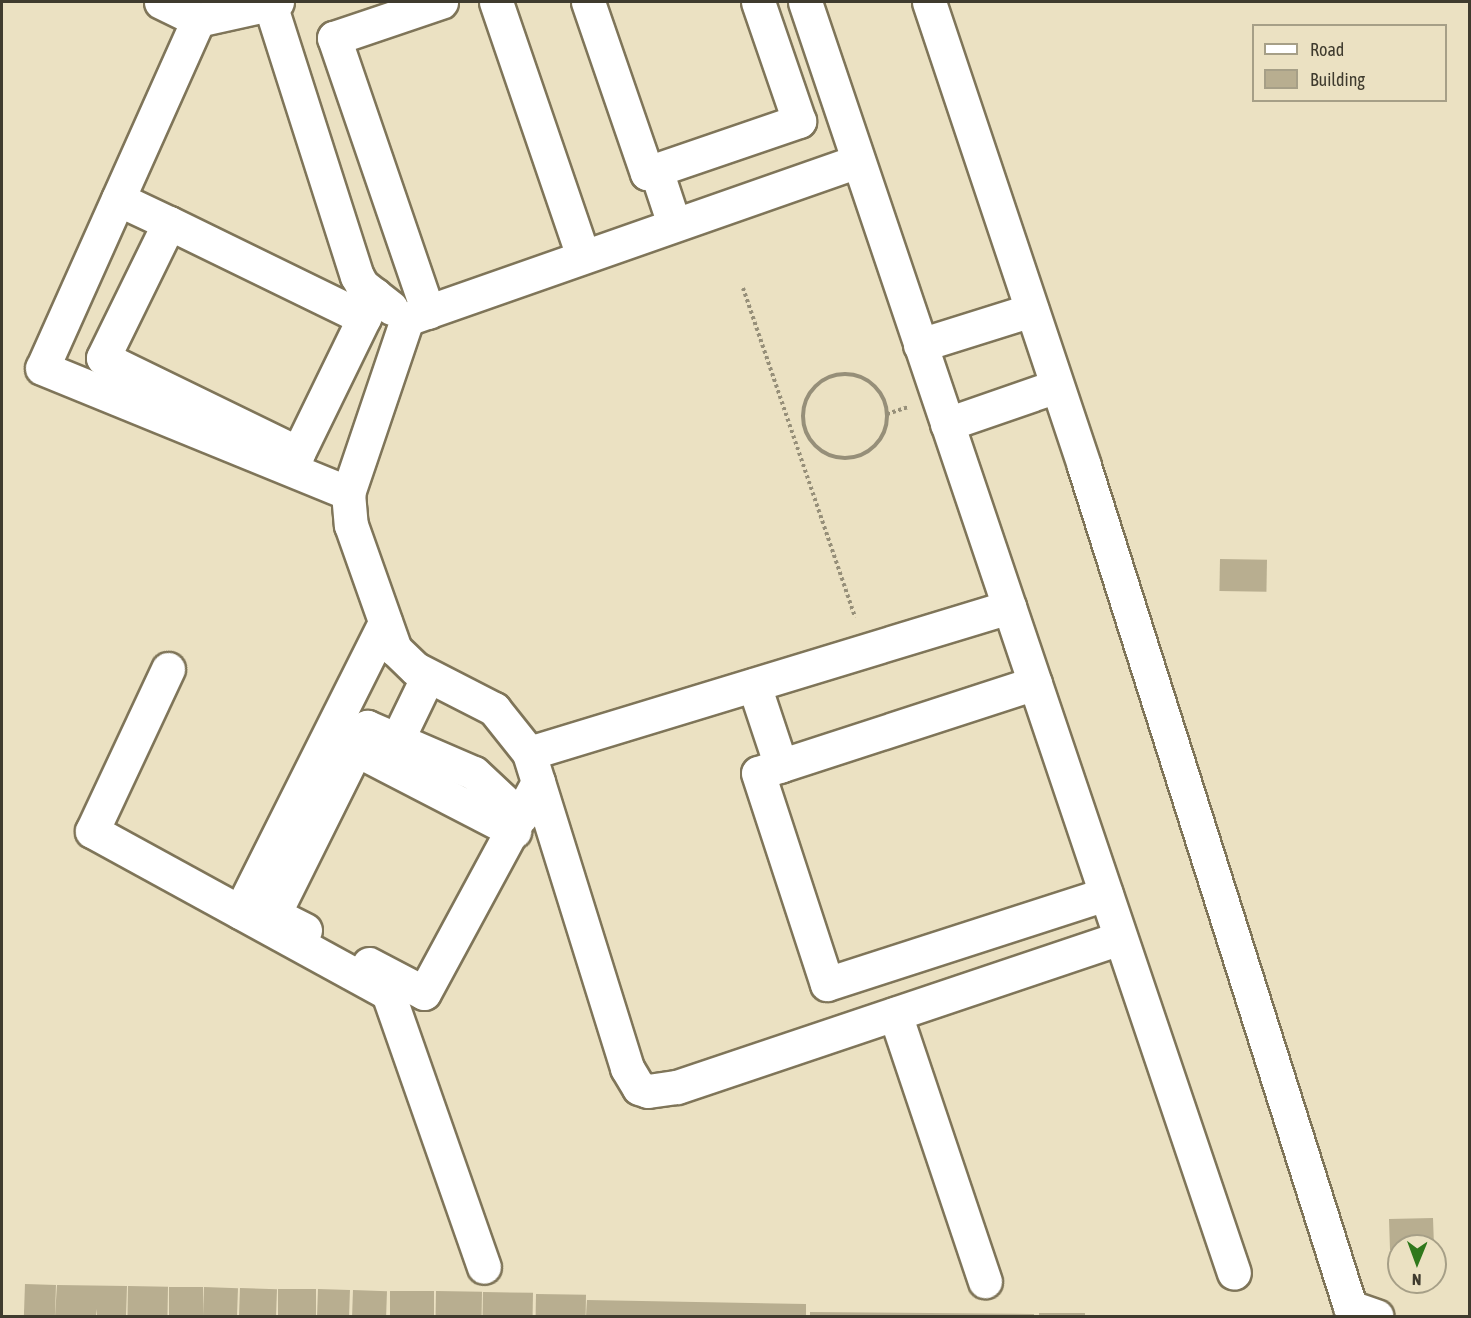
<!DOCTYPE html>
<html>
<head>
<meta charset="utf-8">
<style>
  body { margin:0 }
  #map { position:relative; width:1471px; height:1318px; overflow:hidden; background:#ebe1c2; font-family:"Asap Condensed",sans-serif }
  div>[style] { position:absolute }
  .building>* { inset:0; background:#b8ae90; transform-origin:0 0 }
  .path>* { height:4px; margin-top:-2px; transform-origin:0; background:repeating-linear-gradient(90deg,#968f79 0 3px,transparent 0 6px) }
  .path>.ring { margin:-2px; padding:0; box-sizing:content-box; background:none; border:4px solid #968f79; border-radius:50% }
  .roads { filter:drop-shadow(2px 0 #7f7559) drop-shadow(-2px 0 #7f7559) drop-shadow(0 2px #7f7559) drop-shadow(0 -2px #7f7559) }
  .minor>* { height:33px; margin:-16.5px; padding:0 16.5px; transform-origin:16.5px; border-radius:16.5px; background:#fff }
  .major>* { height:33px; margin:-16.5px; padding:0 16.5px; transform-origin:16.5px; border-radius:16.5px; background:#fff }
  span { translate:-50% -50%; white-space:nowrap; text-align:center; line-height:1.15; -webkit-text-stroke:4.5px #ebe1c2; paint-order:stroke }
  .frame { position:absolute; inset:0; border:3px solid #3f3b2e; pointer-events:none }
  .legend { position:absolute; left:1252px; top:24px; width:195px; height:78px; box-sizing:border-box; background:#ebe1c2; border:2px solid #a69f87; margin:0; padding:8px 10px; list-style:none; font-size:18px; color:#3f3b2e }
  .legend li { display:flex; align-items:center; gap:12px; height:30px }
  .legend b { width:30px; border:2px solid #a69f87 }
  .north { position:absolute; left:1387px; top:1234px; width:60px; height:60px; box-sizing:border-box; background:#ebe1c2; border:2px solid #a69f87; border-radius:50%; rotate:181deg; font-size:16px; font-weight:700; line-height:24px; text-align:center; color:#3f3b2e }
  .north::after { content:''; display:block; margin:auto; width:21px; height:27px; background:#2f781c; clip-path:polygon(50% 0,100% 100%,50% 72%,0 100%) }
</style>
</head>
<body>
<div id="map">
  <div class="building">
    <div style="left:1220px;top:559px;width:47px;height:32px;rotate:1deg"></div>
    <div style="clip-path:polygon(1433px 1218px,1434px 1246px,1399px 1246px,1399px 1250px,1390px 1250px,1389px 1219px)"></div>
    <div style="left:25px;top:1284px;width:31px;height:32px;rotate:2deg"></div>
    <div style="clip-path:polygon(57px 1285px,127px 1286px,126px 1316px,97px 1316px,97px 1309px,96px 1316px,55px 1316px)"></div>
    <div style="left:128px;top:1286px;width:40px;height:30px;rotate:1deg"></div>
    <div style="left:169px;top:1287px;width:34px;height:29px"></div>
    <div style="left:204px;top:1287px;width:34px;height:29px;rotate:2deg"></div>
    <div style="left:240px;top:1288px;width:37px;height:28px;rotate:2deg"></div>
    <div style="left:278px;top:1289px;width:38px;height:27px"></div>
    <div style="left:318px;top:1289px;width:32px;height:27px;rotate:2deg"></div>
    <div style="left:353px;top:1290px;width:34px;height:26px;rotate:2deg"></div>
    <div style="left:390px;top:1291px;width:44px;height:25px"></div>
    <div style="left:436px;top:1291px;width:46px;height:25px;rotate:1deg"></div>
    <div style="left:483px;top:1292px;width:50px;height:24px;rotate:1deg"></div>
    <div style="left:536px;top:1294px;width:50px;height:22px;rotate:1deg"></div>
    <div style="clip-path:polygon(587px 1300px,806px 1304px,806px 1316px,586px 1316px)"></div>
    <div style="clip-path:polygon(810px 1312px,1034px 1314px,1034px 1316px,810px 1316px)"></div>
    <div style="left:1039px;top:1313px;width:46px;height:3px"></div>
  </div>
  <div class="path">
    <div style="left:743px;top:288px;width:348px;rotate:71.2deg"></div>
    <div class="ring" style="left:803px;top:374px;width:80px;height:80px"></div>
    <div style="left:887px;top:414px;width:22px;rotate:-18deg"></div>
  </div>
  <div class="roads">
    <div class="minor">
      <div style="left:161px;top:2px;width:41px;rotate:25.9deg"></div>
      <div style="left:198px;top:20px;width:74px;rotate:-12.5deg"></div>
      <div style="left:277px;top:2px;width:7px;rotate:164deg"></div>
      <div style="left:270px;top:4px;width:286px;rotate:72.3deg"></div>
      <div style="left:357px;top:276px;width:10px;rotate:61deg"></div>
      <div style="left:362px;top:285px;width:37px;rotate:38deg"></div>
      <div style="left:496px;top:2px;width:268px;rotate:71.1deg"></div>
      <div style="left:588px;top:2px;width:181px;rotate:71deg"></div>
      <div style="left:647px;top:173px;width:161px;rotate:-18.9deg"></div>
      <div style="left:799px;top:121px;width:126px;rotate:-109deg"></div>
      <div style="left:805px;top:2px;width:1341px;rotate:71.35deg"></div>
      <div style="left:198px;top:20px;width:381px;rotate:114.1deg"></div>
      <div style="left:42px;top:368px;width:331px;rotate:22.2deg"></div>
      <div style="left:858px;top:161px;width:478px;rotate:160.7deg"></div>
      <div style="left:407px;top:319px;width:184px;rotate:108.7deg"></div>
      <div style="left:348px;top:493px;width:32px;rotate:85deg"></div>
      <div style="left:351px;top:525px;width:132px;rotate:70.5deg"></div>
      <div style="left:395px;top:649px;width:29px;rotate:44deg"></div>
      <div style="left:416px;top:669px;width:88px;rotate:27.1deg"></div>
      <div style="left:494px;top:709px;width:56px;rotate:51.5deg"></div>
      <div style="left:529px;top:753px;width:502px;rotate:-16.92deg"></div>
      <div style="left:656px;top:170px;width:57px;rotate:71.6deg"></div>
      <div style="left:118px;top:199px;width:56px;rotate:25.2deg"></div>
      <div style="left:428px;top:312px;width:290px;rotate:-108.9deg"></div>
      <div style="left:334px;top:38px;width:113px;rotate:-18.6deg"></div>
      <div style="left:364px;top:318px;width:217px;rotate:-154deg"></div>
      <div style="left:169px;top:223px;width:150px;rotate:116.1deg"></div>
      <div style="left:103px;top:358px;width:217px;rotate:26deg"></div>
      <div style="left:298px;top:453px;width:176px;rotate:-64deg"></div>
      <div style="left:920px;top:345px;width:117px;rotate:-17.4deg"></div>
      <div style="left:947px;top:424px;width:116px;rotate:-19.1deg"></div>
      <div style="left:168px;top:669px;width:179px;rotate:115.1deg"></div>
      <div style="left:92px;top:831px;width:337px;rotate:28.7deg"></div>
      <div style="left:388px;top:993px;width:290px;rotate:70.7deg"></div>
      <div style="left:1035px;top:683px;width:291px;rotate:162deg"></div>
      <div style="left:758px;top:773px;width:222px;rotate:71.9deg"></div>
      <div style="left:827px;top:984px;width:293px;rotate:-17.9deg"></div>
      <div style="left:754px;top:685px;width:85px;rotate:71.6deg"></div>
      <div style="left:397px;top:740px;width:71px;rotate:-64.2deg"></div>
      <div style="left:357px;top:750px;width:177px;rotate:27.3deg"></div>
      <div style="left:529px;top:753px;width:330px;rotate:72.7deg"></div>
      <div style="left:627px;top:1068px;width:23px;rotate:59deg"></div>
      <div style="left:639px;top:1088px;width:9px;rotate:18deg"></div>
      <div style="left:648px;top:1091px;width:29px;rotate:-8deg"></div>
      <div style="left:677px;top:1087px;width:467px;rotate:-18.6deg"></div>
      <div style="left:240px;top:912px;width:324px;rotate:-63.4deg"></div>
      <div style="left:305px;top:930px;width:35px;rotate:-153deg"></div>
      <div style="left:274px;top:914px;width:209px;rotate:-63.6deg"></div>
      <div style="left:367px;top:727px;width:116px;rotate:23.3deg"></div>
      <div style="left:474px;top:773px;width:64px;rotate:43.1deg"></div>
      <div style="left:369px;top:964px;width:62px;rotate:27.8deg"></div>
      <div style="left:424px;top:993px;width:240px;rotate:-61.6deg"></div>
      <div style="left:895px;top:1014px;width:282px;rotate:71.4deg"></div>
      <div style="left:1350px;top:1307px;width:28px;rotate:19deg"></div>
    </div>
    <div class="major">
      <div style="left:929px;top:2px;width:489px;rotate:71.5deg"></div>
      <div style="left:1084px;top:466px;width:892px;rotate:72.44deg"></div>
    </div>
  </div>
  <div class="frame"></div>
  <ul class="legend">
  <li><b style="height:8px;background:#fff"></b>Road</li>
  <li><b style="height:16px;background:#b8ae90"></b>Building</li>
  </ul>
  <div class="north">N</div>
</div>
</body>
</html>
